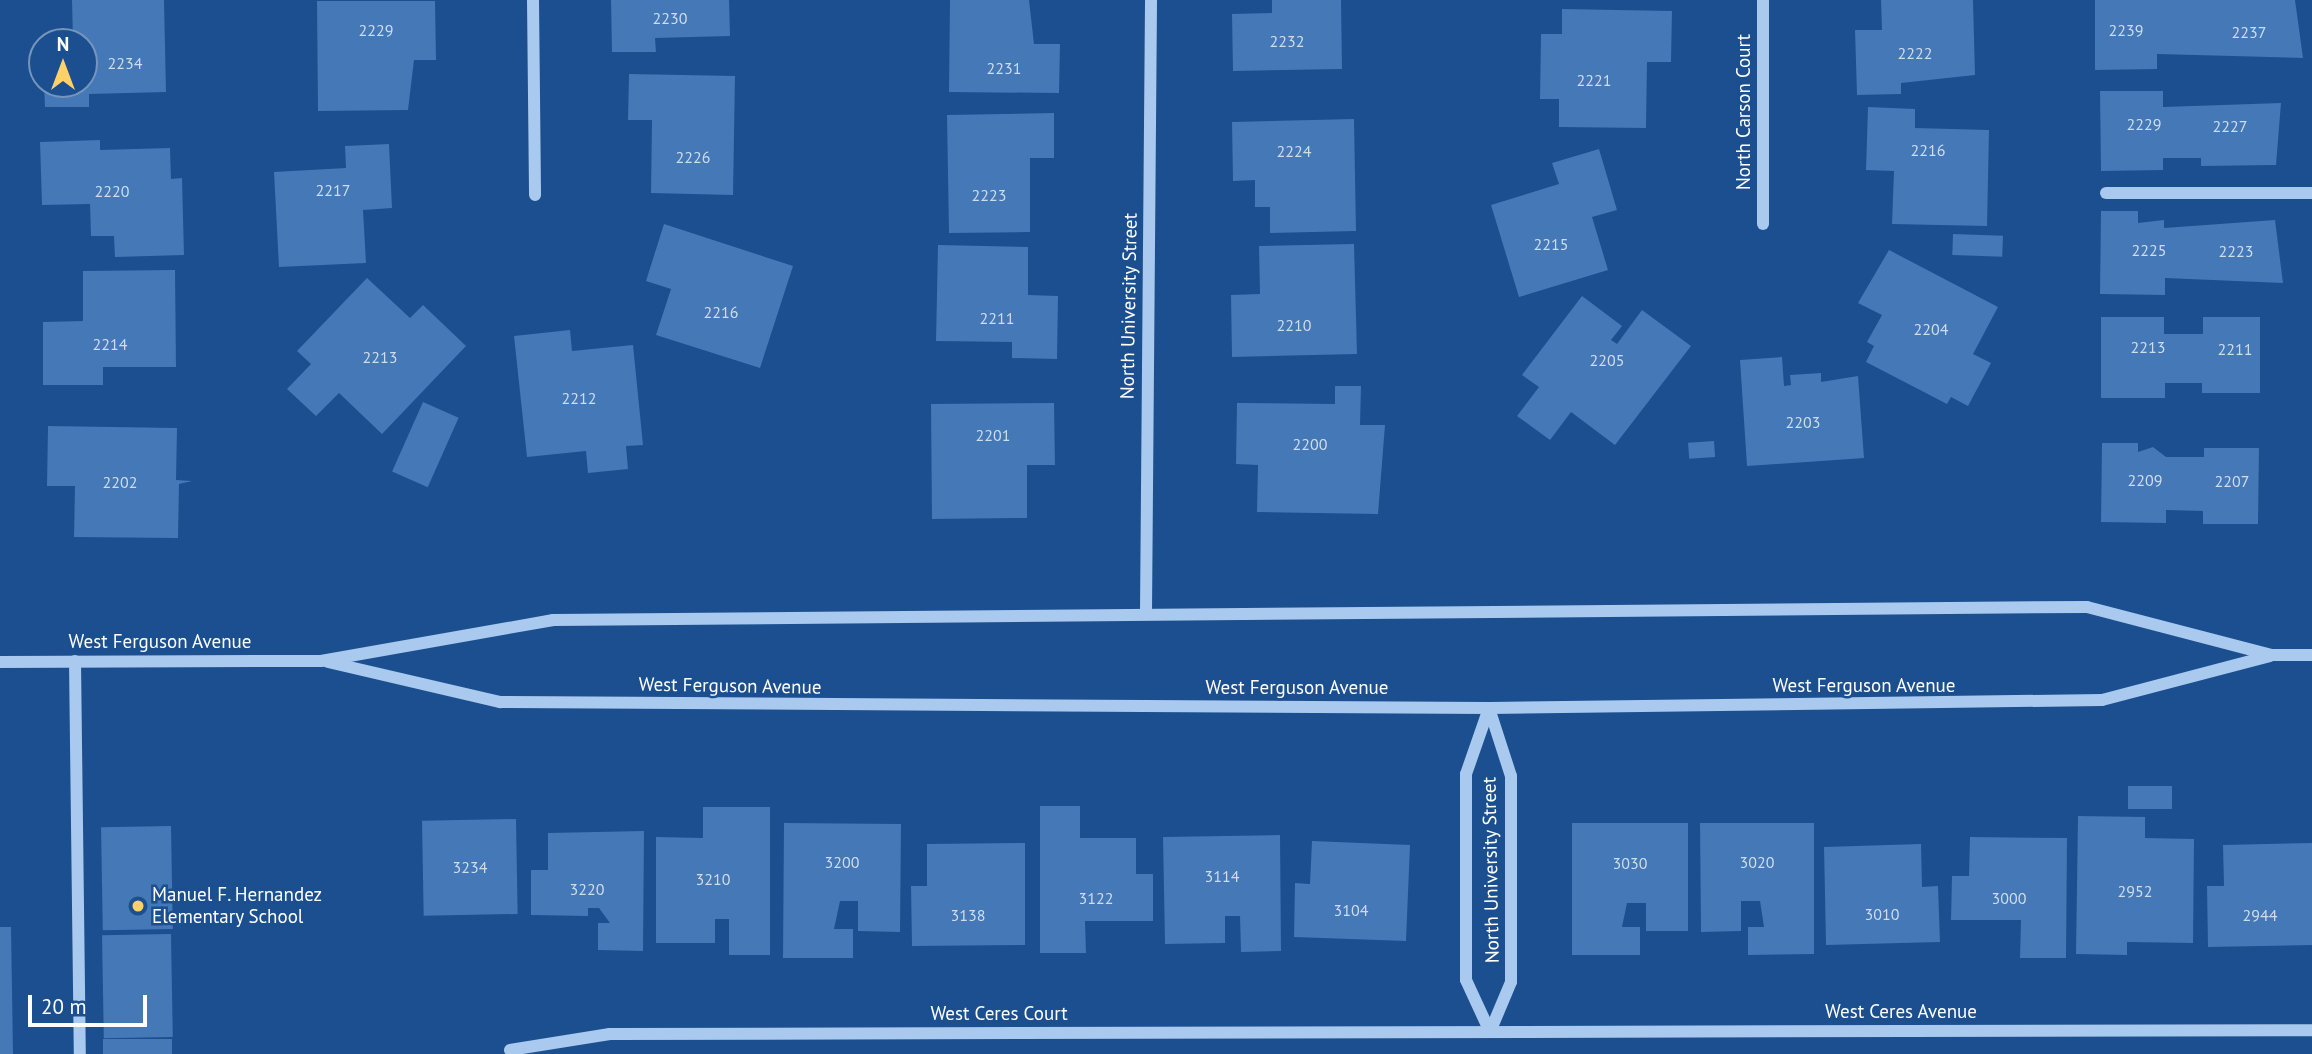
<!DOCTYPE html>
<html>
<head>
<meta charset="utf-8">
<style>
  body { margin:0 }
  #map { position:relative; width:2312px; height:1054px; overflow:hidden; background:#1b4f8f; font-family:"PT Sans",sans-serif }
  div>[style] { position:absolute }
  .building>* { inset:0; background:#4478b7; transform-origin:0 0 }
  .minor>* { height:12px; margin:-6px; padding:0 6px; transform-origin:6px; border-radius:6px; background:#a9c9ee }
  .dots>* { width:19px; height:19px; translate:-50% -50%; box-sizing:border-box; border:4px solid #1b4f8f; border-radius:50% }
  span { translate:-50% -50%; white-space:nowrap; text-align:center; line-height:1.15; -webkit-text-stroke:5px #1b4f8f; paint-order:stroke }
  .number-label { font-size:16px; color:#d0dded }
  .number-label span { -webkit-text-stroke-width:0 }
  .street-label { font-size:19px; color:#fff }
  .poi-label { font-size:19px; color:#fff }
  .left { translate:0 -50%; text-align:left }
  .north { position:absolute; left:28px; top:28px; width:70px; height:70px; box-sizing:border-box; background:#1b4f8f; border:2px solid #7695bc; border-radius:50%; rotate:0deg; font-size:19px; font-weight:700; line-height:28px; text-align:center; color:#fff }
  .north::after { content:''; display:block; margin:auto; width:24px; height:32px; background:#ffd166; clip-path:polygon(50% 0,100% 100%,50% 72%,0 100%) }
  .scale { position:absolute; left:28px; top:995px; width:119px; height:32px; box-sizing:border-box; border:4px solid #fff; border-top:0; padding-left:9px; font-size:21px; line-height:24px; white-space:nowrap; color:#fff; -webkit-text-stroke:5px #1b4f8f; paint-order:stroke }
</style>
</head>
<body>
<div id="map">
  <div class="building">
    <div style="clip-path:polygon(72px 0,164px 0,166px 92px,89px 94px,89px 107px,45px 107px,44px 84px,84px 84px,84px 42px,73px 42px)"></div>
    <div style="clip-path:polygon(611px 0,729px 0,730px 36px,655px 38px,656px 52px,612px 52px)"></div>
    <div style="clip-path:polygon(950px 0,1029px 0,1034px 44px,1060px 44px,1059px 93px,949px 92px)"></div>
    <div style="clip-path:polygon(1272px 0,1341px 0,1342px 69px,1233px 71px,1232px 14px,1272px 13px)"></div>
    <div style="clip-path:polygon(1881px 0,1973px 0,1975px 75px,1901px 83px,1901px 94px,1857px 95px,1855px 30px,1882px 30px)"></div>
    <div style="clip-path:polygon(2095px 0,2295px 0,2303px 58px,2157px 54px,2157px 69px,2095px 70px)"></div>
    <div style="clip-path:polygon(317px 1px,435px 1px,436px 60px,414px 60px,408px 110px,318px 111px)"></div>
    <div style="clip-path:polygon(1562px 9px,1672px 11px,1671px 62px,1647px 62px,1646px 128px,1559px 127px,1559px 99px,1540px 99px,1541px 34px,1562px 34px)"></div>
    <div style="clip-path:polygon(629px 74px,735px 76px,733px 195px,651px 193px,652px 120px,628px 120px)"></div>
    <div style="clip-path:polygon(2100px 91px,2163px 91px,2163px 107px,2281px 103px,2276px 165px,2201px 166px,2201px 158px,2163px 158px,2163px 170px,2101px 171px)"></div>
    <div style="clip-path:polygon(1868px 107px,1915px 109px,1915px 128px,1989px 130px,1987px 226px,1892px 224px,1894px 171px,1866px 170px)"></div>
    <div style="clip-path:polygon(1054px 113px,1054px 158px,1030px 158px,1030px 232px,949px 233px,947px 115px)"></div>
    <div style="clip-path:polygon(1354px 119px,1356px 231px,1270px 233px,1270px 207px,1255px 207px,1255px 180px,1233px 181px,1232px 122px)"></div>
    <div style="clip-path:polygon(100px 140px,100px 150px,170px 148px,171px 179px,182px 178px,184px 255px,115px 257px,114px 236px,91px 236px,90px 204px,42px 205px,40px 142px)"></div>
    <div style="clip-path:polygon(389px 144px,392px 208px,363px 210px,366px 263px,279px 267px,274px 172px,346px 168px,345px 146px)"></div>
    <div style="clip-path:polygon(1599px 149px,1617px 210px,1592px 217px,1608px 270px,1519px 297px,1491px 205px,1559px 184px,1552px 163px)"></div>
    <div style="clip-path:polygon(2101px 211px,2138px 211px,2138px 223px,2164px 220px,2164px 228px,2275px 220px,2283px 283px,2165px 278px,2165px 295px,2100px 294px)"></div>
    <div style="clip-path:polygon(664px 224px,793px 266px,760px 368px,656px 335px,671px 289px,646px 281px)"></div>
    <div style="left:1953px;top:234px;width:50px;height:21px;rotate:2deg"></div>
    <div style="clip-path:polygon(1354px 244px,1357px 354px,1232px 357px,1231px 295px,1260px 294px,1259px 246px)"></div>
    <div style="clip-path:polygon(938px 245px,1028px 247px,1028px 295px,1058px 296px,1057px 359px,1012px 358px,1012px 342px,936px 341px)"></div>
    <div style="clip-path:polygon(1889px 250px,1998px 307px,1973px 354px,1991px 363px,1968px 406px,1951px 397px,1947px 404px,1866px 362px,1874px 346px,1867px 342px,1882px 315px,1858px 303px)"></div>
    <div style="clip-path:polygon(175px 270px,176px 367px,103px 367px,103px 385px,43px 385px,43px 322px,83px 321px,83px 271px)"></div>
    <div style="clip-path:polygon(367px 278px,410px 318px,423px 305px,466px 346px,382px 434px,339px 393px,316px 416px,287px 389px,311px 364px,297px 351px)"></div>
    <div style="clip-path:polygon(1582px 296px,1622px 326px,1611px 340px,1617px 344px,1642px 310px,1691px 346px,1615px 445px,1571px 412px,1550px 440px,1517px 416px,1539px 387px,1522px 375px)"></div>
    <div style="clip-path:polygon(2101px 317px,2164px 317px,2164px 334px,2203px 334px,2203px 317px,2260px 317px,2260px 393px,2202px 393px,2202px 383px,2165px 383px,2165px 398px,2101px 398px)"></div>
    <div style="clip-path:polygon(570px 330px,572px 351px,633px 345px,643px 445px,626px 446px,628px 469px,588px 473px,586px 451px,527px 457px,514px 336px)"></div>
    <div style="clip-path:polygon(1782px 357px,1784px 386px,1791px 385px,1790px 375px,1821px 373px,1821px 382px,1858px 376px,1864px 458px,1747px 466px,1740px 360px)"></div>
    <div style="clip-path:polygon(1335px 386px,1361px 386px,1360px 425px,1385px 425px,1378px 514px,1257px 512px,1258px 465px,1236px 464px,1237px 403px,1335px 404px)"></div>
    <div style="left:423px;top:402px;width:39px;height:76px;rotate:24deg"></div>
    <div style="clip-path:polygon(1054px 403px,1055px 465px,1027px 465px,1027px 518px,932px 519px,931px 404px)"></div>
    <div style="clip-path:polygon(48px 426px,177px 428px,176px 480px,192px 481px,179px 484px,178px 538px,74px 537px,75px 486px,47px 486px)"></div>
    <div style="left:1714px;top:441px;width:16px;height:26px;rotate:86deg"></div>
    <div style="clip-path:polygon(2102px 443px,2138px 443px,2138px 452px,2153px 447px,2166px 457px,2204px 457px,2204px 448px,2259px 448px,2258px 524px,2203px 524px,2203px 511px,2166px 510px,2166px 523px,2101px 522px)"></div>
    <div style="left:2128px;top:786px;width:44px;height:23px"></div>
    <div style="clip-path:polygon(1040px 806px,1080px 806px,1080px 838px,1136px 838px,1136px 874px,1153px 874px,1153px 921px,1085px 921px,1086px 953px,1040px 953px)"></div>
    <div style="clip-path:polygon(703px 807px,770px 807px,770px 955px,729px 955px,729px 919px,715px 919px,715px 943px,656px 943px,656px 837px,703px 838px)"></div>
    <div style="clip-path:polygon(2078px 816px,2145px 817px,2145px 838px,2194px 839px,2193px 943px,2127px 942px,2127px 955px,2076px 954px)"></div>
    <div style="left:516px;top:819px;width:95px;height:94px;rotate:89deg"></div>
    <div style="clip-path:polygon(784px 823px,901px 824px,900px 932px,858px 931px,858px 901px,840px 901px,834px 929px,853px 929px,853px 958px,783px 958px)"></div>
    <div style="clip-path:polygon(1572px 823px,1688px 823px,1688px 931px,1646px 931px,1646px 903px,1627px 903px,1622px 927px,1640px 927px,1640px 955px,1572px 955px)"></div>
    <div style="clip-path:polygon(1700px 823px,1814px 823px,1814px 954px,1748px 955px,1748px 927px,1764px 927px,1760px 901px,1741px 901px,1741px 931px,1701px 932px)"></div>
    <div style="left:171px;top:826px;width:103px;height:70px;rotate:89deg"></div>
    <div style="clip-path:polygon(644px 831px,643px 951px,598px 950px,598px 923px,610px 923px,599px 908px,588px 908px,588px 916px,531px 915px,531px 870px,548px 870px,548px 833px)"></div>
    <div style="clip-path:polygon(1280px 835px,1281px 951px,1241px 952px,1240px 916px,1225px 916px,1225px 943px,1165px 944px,1163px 837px)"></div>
    <div style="clip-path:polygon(1970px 837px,2067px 838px,2066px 958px,2020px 958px,2021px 920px,1951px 920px,1952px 876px,1969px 876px)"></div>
    <div style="clip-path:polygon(1312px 841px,1410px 845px,1406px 941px,1294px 937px,1295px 883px,1310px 884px)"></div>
    <div style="clip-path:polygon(1025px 843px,1025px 945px,912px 946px,911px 886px,927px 886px,927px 844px)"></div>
    <div style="clip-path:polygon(2312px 843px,2312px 945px,2208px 947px,2207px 886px,2224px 886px,2223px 845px)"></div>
    <div style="clip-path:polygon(1921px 844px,1922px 887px,1938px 886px,1940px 942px,1826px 945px,1824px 847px)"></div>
    <div style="clip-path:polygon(0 927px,11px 927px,13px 1054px,0 1054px)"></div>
    <div style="left:171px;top:934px;width:103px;height:69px;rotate:89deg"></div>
    <div style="left:172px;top:1039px;width:15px;height:69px;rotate:90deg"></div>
  </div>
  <div class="minor">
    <div style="left:533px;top:0;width:195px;rotate:89.4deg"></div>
    <div style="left:1763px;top:0;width:224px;rotate:90deg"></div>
    <div style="left:2106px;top:193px;width:206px"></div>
    <div style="left:1146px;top:612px;width:612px;rotate:-89.53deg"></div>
    <div style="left:75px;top:661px;width:393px;rotate:89.3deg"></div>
    <div style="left:0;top:662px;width:321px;rotate:-0.2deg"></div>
    <div style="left:321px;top:661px;width:236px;rotate:-10deg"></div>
    <div style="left:553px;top:620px;width:1534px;rotate:-0.49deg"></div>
    <div style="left:2087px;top:607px;width:190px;rotate:14.6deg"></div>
    <div style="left:2271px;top:655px;width:41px"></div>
    <div style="left:328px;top:662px;width:177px;rotate:13.1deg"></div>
    <div style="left:500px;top:702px;width:989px;rotate:0.35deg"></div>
    <div style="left:1489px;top:708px;width:613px;rotate:-0.75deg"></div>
    <div style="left:2102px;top:700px;width:174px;rotate:-14.7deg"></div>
    <div style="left:1489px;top:708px;width:70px;rotate:109.2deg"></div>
    <div style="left:1466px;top:774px;width:206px;rotate:90deg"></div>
    <div style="left:1466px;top:980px;width:57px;rotate:65.2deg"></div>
    <div style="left:1489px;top:708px;width:71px;rotate:72.1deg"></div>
    <div style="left:1511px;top:776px;width:206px;rotate:90deg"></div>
    <div style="left:1511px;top:982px;width:54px;rotate:112.8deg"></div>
    <div style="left:510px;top:1050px;width:101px;rotate:-9.1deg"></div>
    <div style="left:610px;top:1034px;width:1702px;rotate:-0.13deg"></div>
  </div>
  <div class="dots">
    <div style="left:138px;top:906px;background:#ffd166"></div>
  </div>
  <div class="number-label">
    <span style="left:670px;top:18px">2230</span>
    <span style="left:376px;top:30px">2229</span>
    <span style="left:2126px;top:30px">2239</span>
    <span style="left:2249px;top:32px">2237</span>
    <span style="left:1287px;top:41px">2232</span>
    <span style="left:1915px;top:53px">2222</span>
    <span style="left:125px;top:63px">2234</span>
    <span style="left:1004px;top:68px">2231</span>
    <span style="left:1594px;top:80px">2221</span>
    <span style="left:2144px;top:124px">2229</span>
    <span style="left:2230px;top:126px">2227</span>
    <span style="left:1928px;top:150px">2216</span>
    <span style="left:1294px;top:151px">2224</span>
    <span style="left:693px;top:157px">2226</span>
    <span style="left:333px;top:190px">2217</span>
    <span style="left:112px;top:191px">2220</span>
    <span style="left:989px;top:195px">2223</span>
    <span style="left:1551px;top:244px">2215</span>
    <span style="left:2149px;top:250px">2225</span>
    <span style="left:2236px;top:251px">2223</span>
    <span style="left:721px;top:312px">2216</span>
    <span style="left:997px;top:318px">2211</span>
    <span style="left:1294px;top:325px">2210</span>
    <span style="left:1931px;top:329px">2204</span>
    <span style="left:110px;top:344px">2214</span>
    <span style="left:2148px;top:347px">2213</span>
    <span style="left:2235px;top:349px">2211</span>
    <span style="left:380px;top:357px">2213</span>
    <span style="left:1607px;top:360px">2205</span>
    <span style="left:579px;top:398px">2212</span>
    <span style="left:1803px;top:422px">2203</span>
    <span style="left:993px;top:435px">2201</span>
    <span style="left:1310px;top:444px">2200</span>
    <span style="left:2145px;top:480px">2209</span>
    <span style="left:2232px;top:481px">2207</span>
    <span style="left:120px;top:482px">2202</span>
    <span style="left:842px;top:862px">3200</span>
    <span style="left:1757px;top:862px">3020</span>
    <span style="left:1630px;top:863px">3030</span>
    <span style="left:470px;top:867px">3234</span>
    <span style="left:1222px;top:876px">3114</span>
    <span style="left:713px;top:879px">3210</span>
    <span style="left:587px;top:889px">3220</span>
    <span style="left:2135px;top:891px">2952</span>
    <span style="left:1096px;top:898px">3122</span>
    <span style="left:2009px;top:898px">3000</span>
    <span style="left:1351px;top:910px">3104</span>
    <span style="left:1882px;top:914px">3010</span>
    <span style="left:968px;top:915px">3138</span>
    <span style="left:2260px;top:915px">2944</span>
  </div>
  <div class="street-label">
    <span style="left:1744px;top:112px;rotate:-90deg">North Carson Court</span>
    <span style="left:1129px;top:306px;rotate:-89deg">North University Street</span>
    <span style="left:160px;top:642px">West Ferguson Avenue</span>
    <span style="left:730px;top:686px;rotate:1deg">West Ferguson Avenue</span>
    <span style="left:1864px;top:686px">West Ferguson Avenue</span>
    <span style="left:1297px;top:688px">West Ferguson Avenue</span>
    <span style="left:1491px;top:870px;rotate:-91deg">North University Street</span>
    <span style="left:1901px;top:1012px">West Ceres Avenue</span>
    <span style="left:999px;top:1014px">West Ceres Court</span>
  </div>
  <div class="poi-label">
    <span class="left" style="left:152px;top:906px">Manuel F. Hernandez<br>Elementary School</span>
  </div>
  <div class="north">N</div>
  <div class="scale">20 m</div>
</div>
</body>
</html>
